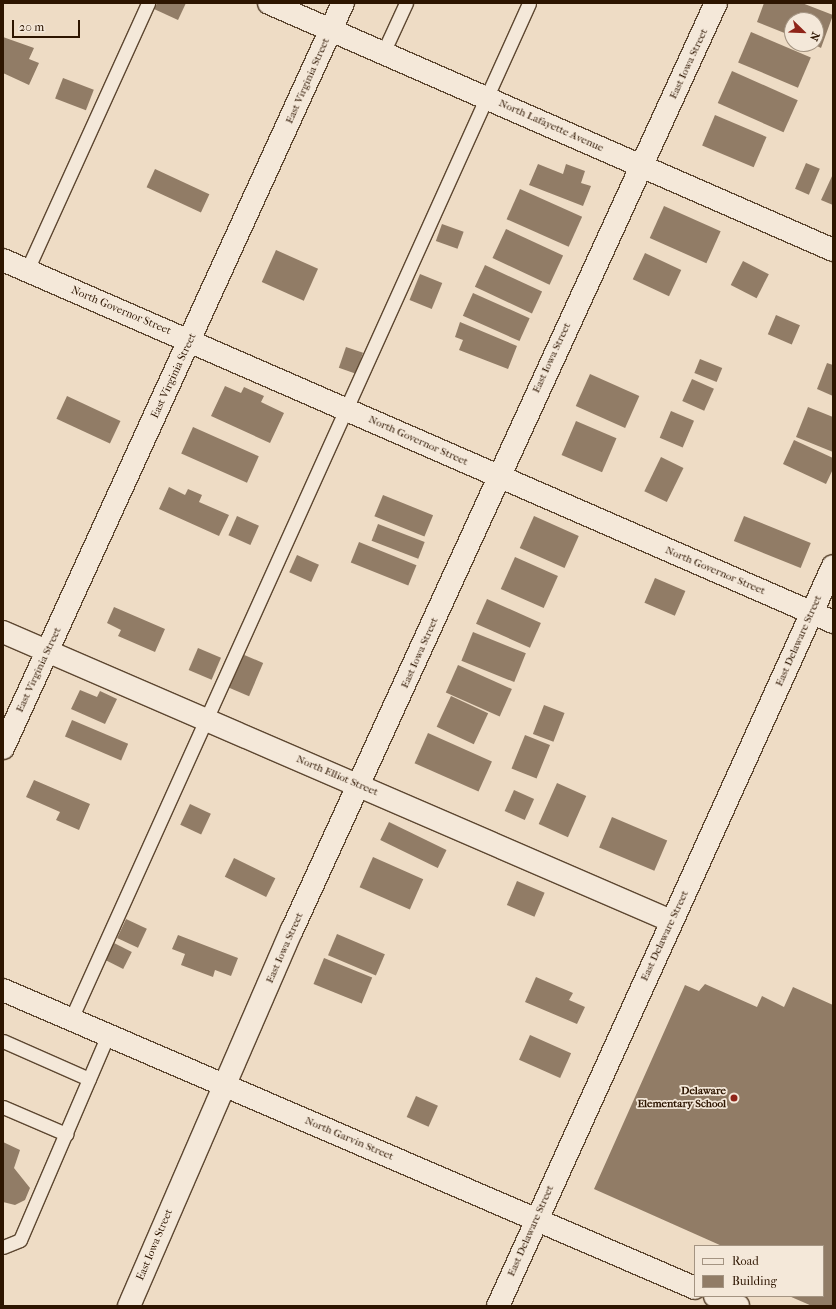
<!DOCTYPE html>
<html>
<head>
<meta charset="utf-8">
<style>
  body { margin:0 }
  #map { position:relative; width:836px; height:1309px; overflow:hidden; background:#eedcc5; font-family:"IM FELL French Canon",serif }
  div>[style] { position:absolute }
  .building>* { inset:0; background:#917c66; transform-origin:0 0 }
  .roads { filter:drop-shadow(1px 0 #5d4731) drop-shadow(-1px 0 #5d4731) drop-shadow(0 1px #5d4731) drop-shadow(0 -1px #5d4731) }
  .service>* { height:13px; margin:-6.5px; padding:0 6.5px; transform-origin:6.5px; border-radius:6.5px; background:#f4e8d9 }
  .minor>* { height:22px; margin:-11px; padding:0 11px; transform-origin:11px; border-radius:11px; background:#f4e8d9 }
  .secondary>* { height:22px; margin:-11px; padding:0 11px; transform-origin:11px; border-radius:11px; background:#f4e8d9 }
  .dots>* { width:11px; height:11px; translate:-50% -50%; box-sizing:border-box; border:2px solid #f4e8d9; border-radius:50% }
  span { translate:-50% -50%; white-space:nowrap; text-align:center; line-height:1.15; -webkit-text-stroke:3.5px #f4e8d9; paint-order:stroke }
  .street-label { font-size:11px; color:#2d1500 }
  .poi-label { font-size:11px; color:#2d1500; font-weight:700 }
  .right { translate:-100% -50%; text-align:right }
  .frame { position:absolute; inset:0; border:4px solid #2d1500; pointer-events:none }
  .legend { position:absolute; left:694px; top:1245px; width:130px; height:52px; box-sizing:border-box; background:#f4e8d9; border:1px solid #a49482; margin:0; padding:5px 7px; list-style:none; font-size:12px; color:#2d1500 }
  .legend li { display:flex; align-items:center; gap:8px; height:20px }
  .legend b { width:20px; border:1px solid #a49482 }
  .north { position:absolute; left:784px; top:12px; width:40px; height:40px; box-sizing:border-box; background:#f4e8d9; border:1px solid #a49482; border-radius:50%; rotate:113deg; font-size:11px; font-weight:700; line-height:16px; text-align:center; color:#2d1500 }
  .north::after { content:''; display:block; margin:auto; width:14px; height:18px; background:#8f2418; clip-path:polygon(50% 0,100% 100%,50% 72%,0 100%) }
  .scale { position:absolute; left:12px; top:20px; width:68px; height:18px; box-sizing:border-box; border:2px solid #2d1500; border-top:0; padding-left:5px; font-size:12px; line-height:14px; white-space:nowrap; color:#2d1500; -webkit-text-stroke:3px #f4e8d9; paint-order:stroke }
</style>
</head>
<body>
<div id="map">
  <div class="building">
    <div style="clip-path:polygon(157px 3px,186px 3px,178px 20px,154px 9px)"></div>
    <div style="clip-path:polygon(764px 3px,802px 3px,833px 15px,821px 48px,813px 44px,816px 44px,816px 20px,792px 20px,792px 36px,757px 22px)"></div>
    <div style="left:751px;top:32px;width:65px;height:33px;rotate:23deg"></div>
    <div style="clip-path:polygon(3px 37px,34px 48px,29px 59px,39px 63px,29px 85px,3px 73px)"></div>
    <div style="left:732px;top:71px;width:72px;height:35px;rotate:24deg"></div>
    <div style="left:63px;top:78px;width:33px;height:22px;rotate:21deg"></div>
    <div style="left:715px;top:115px;width:56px;height:33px;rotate:23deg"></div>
    <div style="left:806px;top:163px;width:15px;height:28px;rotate:23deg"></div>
    <div style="clip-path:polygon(538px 164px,563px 174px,566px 164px,585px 171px,581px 183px,591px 186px,583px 206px,529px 185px)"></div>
    <div style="left:155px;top:169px;width:60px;height:20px;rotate:25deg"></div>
    <div style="clip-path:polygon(833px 174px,833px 205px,821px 200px)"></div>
    <div style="left:520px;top:189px;width:68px;height:33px;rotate:24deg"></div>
    <div style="left:664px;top:206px;width:62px;height:35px;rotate:24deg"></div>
    <div style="left:442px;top:224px;width:23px;height:18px;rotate:20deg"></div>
    <div style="left:506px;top:229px;width:63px;height:32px;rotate:25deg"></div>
    <div style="left:276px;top:250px;width:46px;height:35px;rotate:24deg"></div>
    <div style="left:645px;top:253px;width:40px;height:29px;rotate:25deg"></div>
    <div style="left:743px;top:261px;width:29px;height:27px;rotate:27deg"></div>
    <div style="left:485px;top:265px;width:63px;height:24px;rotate:25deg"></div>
    <div style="left:420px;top:274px;width:24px;height:28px;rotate:22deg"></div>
    <div style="left:473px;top:293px;width:62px;height:25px;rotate:24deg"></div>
    <div style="left:776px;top:315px;width:26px;height:21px;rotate:23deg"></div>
    <div style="clip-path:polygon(460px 322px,517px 346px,508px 369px,459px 350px,463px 340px,455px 337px)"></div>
    <div style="left:346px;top:347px;width:18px;height:22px;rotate:19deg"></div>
    <div style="left:700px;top:359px;width:24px;height:15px;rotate:22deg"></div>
    <div style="clip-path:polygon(827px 363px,833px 365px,833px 396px,817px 389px)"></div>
    <div style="left:590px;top:374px;width:54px;height:35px;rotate:24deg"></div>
    <div style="left:692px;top:379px;width:24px;height:24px;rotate:24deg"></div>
    <div style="clip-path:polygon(225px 386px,241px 393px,244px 387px,264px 396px,261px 402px,284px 413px,270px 443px,211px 416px)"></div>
    <div style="left:67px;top:396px;width:59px;height:25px;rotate:25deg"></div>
    <div style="clip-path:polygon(808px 407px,833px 417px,833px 452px,796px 437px)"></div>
    <div style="left:671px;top:411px;width:25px;height:29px;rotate:23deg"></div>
    <div style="left:576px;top:421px;width:44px;height:37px;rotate:23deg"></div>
    <div style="left:193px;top:427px;width:72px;height:29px;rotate:24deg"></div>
    <div style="clip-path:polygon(794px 440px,833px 458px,833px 469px,826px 484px,783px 464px)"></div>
    <div style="left:661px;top:457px;width:25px;height:38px;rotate:26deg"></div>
    <div style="clip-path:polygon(169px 487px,185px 495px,188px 489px,202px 495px,199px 502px,229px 515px,219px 536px,159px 509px)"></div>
    <div style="left:383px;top:495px;width:54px;height:23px;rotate:22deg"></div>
    <div style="left:237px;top:516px;width:24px;height:21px;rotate:24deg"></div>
    <div style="left:534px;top:516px;width:49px;height:35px;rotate:24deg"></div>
    <div style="left:744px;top:516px;width:72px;height:27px;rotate:22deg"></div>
    <div style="left:378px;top:524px;width:50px;height:18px;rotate:21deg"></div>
    <div style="left:359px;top:542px;width:62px;height:22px;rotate:22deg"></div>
    <div style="left:297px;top:555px;width:24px;height:19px;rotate:24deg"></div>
    <div style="left:515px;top:557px;width:47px;height:35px;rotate:24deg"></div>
    <div style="left:655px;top:578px;width:33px;height:27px;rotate:23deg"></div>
    <div style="left:487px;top:599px;width:59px;height:27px;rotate:24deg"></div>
    <div style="clip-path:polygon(114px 607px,165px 629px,155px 652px,118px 636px,121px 630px,107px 623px)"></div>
    <div style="left:473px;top:632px;width:57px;height:31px;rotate:22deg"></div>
    <div style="left:198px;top:648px;width:25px;height:24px;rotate:23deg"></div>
    <div style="left:242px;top:654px;width:23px;height:36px;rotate:23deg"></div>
    <div style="left:458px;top:665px;width:59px;height:30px;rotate:24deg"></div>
    <div style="clip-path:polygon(80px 690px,97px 697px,100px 691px,117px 699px,105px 724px,71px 709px)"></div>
    <div style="left:451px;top:696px;width:41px;height:34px;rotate:25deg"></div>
    <div style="left:544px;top:705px;width:22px;height:31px;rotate:21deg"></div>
    <div style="left:72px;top:720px;width:61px;height:18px;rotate:23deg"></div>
    <div style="left:428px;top:733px;width:70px;height:33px;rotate:24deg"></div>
    <div style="left:525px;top:735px;width:27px;height:36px;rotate:22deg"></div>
    <div style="clip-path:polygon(34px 780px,90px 804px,79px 830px,56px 820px,60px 812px,26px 797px)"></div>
    <div style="left:557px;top:783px;width:32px;height:45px;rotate:24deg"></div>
    <div style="left:514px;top:790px;width:22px;height:23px;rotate:24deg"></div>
    <div style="left:190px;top:804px;width:23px;height:23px;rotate:25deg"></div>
    <div style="left:612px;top:817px;width:60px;height:33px;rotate:23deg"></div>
    <div style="left:389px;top:822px;width:64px;height:20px;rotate:26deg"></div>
    <div style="left:373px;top:857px;width:55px;height:33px;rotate:24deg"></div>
    <div style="left:234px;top:858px;width:46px;height:21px;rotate:26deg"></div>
    <div style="left:517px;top:881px;width:30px;height:26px;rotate:23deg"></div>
    <div style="left:126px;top:919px;width:23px;height:21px;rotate:25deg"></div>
    <div style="left:337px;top:934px;width:52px;height:23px;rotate:23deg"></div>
    <div style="clip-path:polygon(178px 935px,238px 958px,231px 976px,215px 970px,213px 977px,181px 965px,185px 954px,172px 949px)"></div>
    <div style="left:114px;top:943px;width:20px;height:19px;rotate:27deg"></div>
    <div style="left:324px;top:958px;width:52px;height:28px;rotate:22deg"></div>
    <div style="clip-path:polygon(536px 977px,573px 993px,569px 1000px,585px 1007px,577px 1024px,525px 1002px)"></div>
    <div style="clip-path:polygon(705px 984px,757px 1007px,762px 996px,784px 1007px,793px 987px,833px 1005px,833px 1306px,812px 1306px,789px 1296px,823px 1296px,823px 1246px,722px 1246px,594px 1189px,685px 985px,699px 991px)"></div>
    <div style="left:530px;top:1035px;width:45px;height:27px;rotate:24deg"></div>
    <div style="left:416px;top:1096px;width:24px;height:23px;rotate:24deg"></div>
    <div style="clip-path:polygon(3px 1142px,20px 1150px,14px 1168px,30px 1188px,25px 1200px,15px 1205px,3px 1202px)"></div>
  </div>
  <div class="roads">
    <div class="service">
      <div style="left:383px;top:53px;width:55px;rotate:-65.3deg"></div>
      <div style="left:27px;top:270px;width:293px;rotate:-65.6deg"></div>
      <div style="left:71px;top:1019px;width:1114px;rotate:-65.73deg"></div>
      <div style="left:3px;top:1041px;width:94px;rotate:23.8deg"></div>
      <div style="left:3px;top:1107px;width:69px;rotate:23.2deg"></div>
      <div style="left:3px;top:1247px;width:18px;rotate:-22deg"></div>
      <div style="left:20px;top:1240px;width:223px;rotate:-66.8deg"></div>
    </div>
    <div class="minor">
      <div style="left:269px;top:3px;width:616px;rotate:23.65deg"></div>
      <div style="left:3px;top:632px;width:728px;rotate:23.39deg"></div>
      <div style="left:129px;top:1306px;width:410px;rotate:-66.6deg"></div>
      <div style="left:292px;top:930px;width:1019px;rotate:-65.42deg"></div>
      <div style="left:498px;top:1306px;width:812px;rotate:-65.64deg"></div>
    </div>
    <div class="secondary">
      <div style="left:3px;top:260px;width:906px;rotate:23.56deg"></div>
      <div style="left:3px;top:748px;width:819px;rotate:-65.47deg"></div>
      <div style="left:3px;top:990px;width:753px;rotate:23.3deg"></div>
      <div style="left:715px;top:1296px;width:25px;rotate:23deg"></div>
    </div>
  </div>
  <div class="dots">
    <div style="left:734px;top:1098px;background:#8f2418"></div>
  </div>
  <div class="street-label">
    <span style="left:689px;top:64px;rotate:-65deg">East Iowa Street</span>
    <span style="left:308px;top:81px;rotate:-66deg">East Virginia Street</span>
    <span style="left:551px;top:126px;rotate:24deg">North Lafayette Avenue</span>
    <span style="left:121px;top:311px;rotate:23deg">North Governor Street</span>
    <span style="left:552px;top:358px;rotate:-65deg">East Iowa Street</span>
    <span style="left:174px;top:376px;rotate:-65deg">East Virginia Street</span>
    <span style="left:418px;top:441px;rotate:24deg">North Governor Street</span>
    <span style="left:715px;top:571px;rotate:23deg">North Governor Street</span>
    <span style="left:799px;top:641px;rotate:-66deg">East Delaware Street</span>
    <span style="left:420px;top:653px;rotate:-66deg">East Iowa Street</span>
    <span style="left:39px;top:670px;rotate:-65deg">East Virginia Street</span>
    <span style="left:337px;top:776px;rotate:23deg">North Elliot Street</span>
    <span style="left:665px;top:936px;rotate:-65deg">East Delaware Street</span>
    <span style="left:285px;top:948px;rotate:-66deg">East Iowa Street</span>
    <span style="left:349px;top:1139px;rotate:23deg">North Garvin Street</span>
    <span style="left:531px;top:1231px;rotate:-66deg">East Delaware Street</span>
    <span style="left:155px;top:1245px;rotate:-67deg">East Iowa Street</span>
  </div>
  <div class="poi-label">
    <span class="right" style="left:726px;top:1098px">Delaware<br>Elementary School</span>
  </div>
  <div class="frame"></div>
  <ul class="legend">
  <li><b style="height:5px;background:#f4e8d9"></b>Road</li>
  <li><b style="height:11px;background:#917c66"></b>Building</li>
  </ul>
  <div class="north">N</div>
  <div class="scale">20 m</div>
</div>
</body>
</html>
